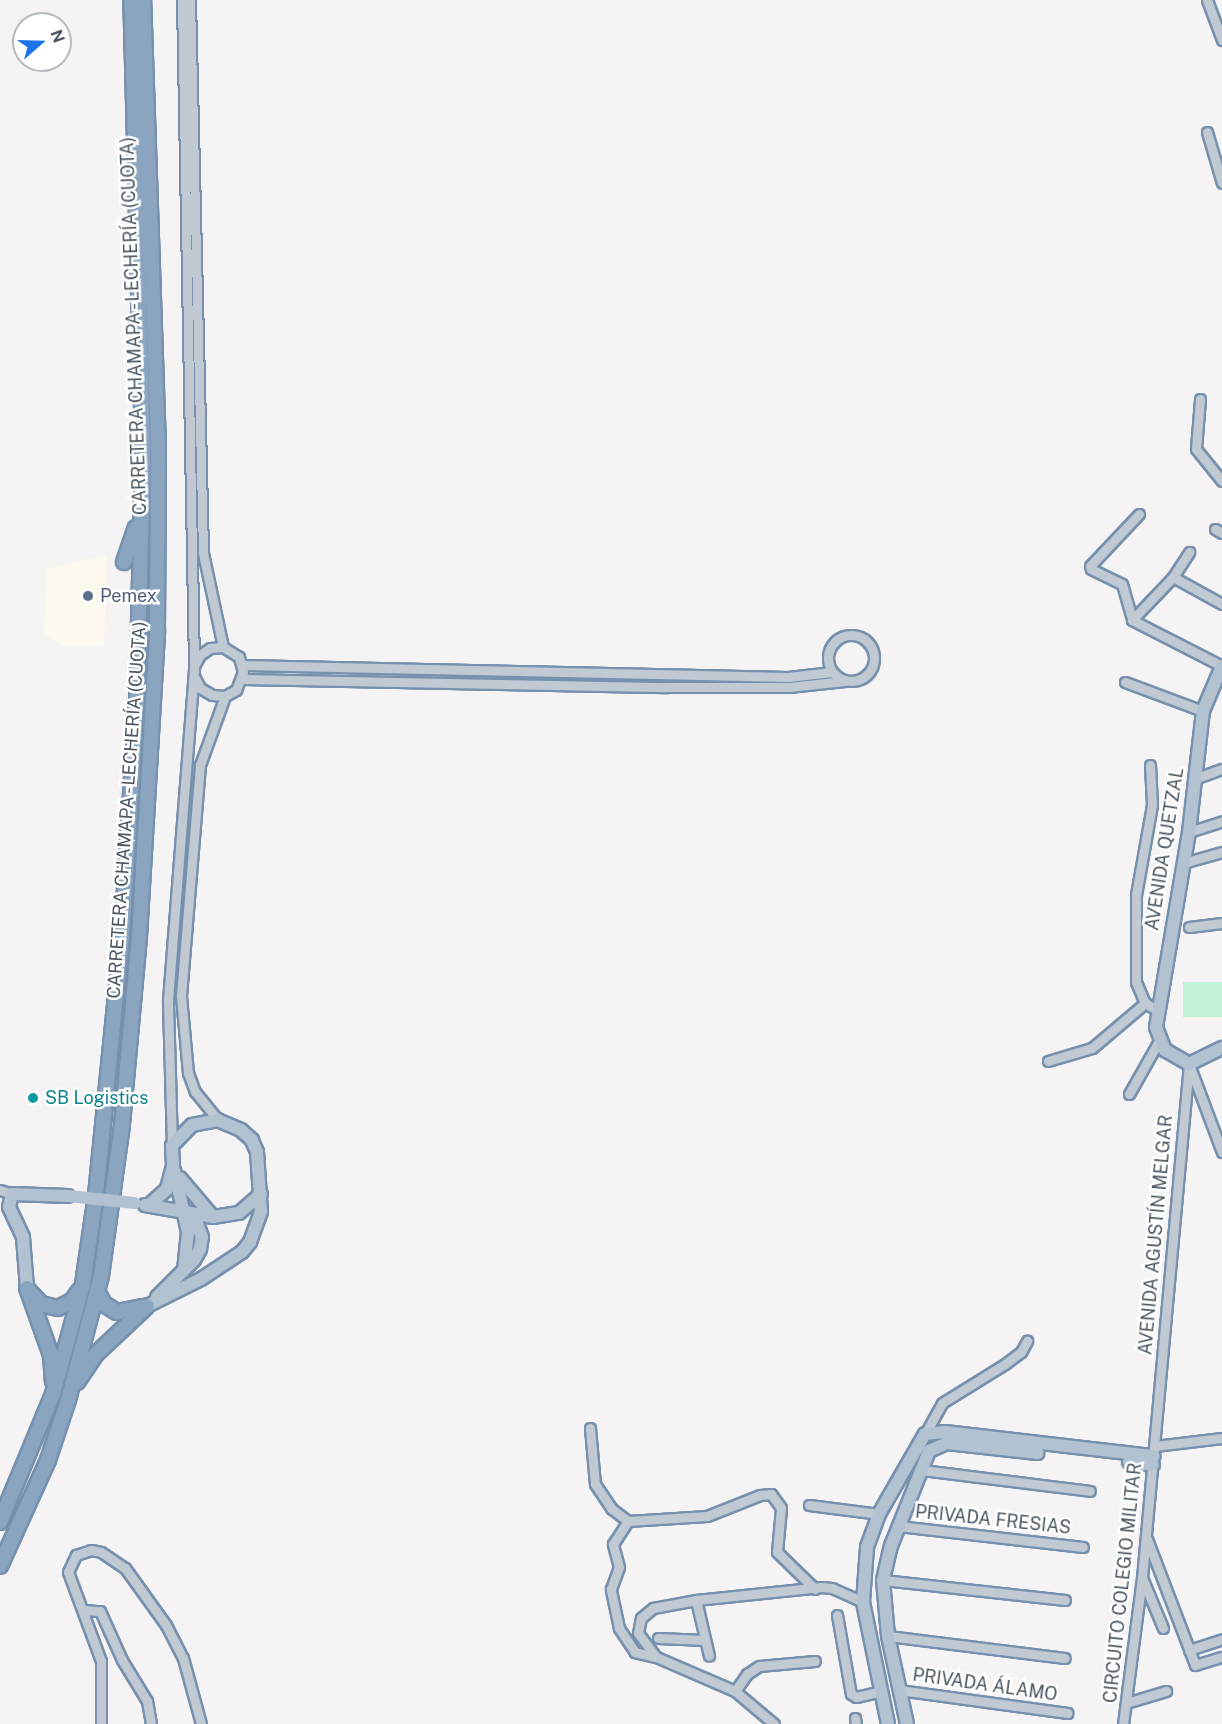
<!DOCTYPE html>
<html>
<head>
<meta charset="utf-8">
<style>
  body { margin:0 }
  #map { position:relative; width:1222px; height:1724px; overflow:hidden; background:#f5f3f3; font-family:"Public Sans",sans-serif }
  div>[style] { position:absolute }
  .commercial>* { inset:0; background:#fdf9ef }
  .green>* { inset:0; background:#c3f1d5; transform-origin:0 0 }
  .roads { filter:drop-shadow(2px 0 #7690ad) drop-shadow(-2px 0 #7690ad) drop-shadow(0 2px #7690ad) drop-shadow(0 -2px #7690ad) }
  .minor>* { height:9px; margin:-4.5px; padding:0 4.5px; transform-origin:4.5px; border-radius:4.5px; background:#c1cad2 }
  .minor>.ring { margin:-4.5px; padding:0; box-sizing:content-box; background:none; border:9px solid #c1cad2; border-radius:50% }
  .major>* { height:12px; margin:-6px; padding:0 6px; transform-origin:6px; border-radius:6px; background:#b3c2d1 }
  .highway>* { height:14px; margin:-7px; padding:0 7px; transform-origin:7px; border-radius:7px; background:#8ba5c1 }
  .major-bridge>* { height:12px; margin:-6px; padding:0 6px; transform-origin:6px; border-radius:6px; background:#b3c2d1 }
  .dots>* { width:16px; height:16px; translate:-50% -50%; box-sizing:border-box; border:3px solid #fff; border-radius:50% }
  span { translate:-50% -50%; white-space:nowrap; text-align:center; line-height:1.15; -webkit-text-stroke:5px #fff; paint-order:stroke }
  .street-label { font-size:18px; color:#4a5661 }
  .service-label { font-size:18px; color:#4e5e75 }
  .left { translate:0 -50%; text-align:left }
  .culture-label { font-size:18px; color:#0d838f }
  .north { position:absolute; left:12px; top:12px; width:60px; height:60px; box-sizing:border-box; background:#fff; border:2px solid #b7bbc0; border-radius:50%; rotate:70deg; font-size:16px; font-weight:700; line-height:24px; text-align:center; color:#4a5661 }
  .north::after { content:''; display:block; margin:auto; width:21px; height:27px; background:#1a73e8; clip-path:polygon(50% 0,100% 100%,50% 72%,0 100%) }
</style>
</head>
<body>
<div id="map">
  <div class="commercial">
    <div style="clip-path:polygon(107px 555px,104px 645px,62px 645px,44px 635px,46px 569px)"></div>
  </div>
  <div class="green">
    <div style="left:1222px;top:982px;width:35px;height:39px;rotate:90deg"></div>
  </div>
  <div class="roads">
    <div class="minor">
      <div style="left:190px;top:0;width:553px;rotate:88.65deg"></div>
      <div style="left:203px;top:553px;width:96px;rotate:78deg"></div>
      <div style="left:1207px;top:0;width:43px;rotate:69.4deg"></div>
      <div style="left:1207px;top:132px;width:53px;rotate:73.6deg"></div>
      <div style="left:1200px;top:399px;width:50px;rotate:94.6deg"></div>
      <div style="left:1196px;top:449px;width:41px;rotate:50.9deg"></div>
      <div style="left:1139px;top:514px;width:71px;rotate:133.3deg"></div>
      <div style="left:1090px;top:566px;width:3px;rotate:72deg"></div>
      <div style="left:1091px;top:569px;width:34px;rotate:26deg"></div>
      <div style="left:1122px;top:584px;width:37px;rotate:74deg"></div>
      <div style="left:1132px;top:620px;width:101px;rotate:27.1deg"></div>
      <div style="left:1215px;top:529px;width:8px;rotate:30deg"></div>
      <div style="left:1173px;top:577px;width:56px;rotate:28.9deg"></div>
      <div style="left:1132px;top:620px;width:59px;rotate:-46.4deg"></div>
      <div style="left:1173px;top:577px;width:30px;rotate:-57deg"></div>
      <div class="ring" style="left:828px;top:635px;width:37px;height:37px"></div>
      <div style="left:243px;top:665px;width:545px;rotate:1.26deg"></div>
      <div style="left:788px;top:677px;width:44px;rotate:-6.5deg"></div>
      <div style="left:195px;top:678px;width:11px;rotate:63deg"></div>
      <div style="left:200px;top:688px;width:14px;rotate:30deg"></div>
      <div style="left:212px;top:695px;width:13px;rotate:4deg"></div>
      <div style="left:225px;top:696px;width:13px;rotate:-29deg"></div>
      <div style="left:236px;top:690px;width:19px;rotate:-69deg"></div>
      <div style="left:243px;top:672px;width:16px;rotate:-105deg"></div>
      <div style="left:239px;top:657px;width:19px;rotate:-148deg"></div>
      <div style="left:223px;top:647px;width:13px;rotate:176deg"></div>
      <div style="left:210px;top:648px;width:12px;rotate:145deg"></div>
      <div style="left:200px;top:655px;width:10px;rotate:119deg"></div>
      <div style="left:242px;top:679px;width:425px;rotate:1.1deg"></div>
      <div style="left:667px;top:687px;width:122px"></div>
      <div style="left:789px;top:687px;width:56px;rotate:-6.1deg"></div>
      <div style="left:1125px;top:682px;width:83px;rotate:20.4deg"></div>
      <div style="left:1150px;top:765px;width:40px;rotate:87.1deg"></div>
      <div style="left:1152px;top:805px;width:91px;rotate:100.1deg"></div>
      <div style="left:1136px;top:895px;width:87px;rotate:90deg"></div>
      <div style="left:1136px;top:982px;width:23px;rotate:67deg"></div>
      <div style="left:1145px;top:1003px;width:14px;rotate:30deg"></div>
      <div style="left:1194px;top:779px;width:30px;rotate:-20deg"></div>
      <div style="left:1189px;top:832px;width:35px;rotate:-18deg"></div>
      <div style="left:1183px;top:863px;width:41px;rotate:-15.8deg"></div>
      <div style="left:1189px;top:927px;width:33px;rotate:-7deg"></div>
      <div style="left:1048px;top:1061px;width:46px;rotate:-16.5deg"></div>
      <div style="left:1092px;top:1048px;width:70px;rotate:-40.3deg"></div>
      <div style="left:1190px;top:1067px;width:91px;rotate:69.4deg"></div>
      <div style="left:1129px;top:1094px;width:61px;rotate:-60.5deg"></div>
      <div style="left:218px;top:1120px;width:36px;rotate:-129deg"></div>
      <div style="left:195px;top:1092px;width:20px;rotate:-110deg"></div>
      <div style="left:188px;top:1073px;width:77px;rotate:-95.2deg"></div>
      <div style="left:181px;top:996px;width:232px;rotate:-85.3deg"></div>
      <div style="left:200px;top:765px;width:73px;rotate:-70.1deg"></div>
      <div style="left:172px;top:1146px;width:146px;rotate:-91.6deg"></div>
      <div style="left:168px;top:1000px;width:335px;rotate:-85.5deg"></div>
      <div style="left:194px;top:666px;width:666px;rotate:-91.03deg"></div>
      <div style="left:0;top:1190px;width:13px;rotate:18deg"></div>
      <div style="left:590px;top:1428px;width:56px;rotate:84.9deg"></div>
      <div style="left:595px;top:1484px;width:30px;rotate:56deg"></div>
      <div style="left:612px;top:1509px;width:20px;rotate:37deg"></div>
      <div style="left:925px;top:1434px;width:35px;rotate:-61deg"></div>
      <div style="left:942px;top:1403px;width:74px;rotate:-31.8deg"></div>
      <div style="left:1005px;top:1364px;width:20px;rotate:-37deg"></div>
      <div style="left:1021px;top:1352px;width:13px;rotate:-61deg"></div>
      <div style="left:1155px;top:1446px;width:67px;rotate:-6.8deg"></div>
      <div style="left:922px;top:1470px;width:169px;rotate:7.1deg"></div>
      <div style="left:809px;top:1505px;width:71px;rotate:7.3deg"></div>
      <div style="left:898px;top:1526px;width:186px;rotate:6.5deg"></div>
      <div style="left:1147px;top:1539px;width:135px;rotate:69.1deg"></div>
      <div style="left:1195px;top:1665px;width:28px;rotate:-17deg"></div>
      <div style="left:883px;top:1580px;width:183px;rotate:6.3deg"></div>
      <div style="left:1143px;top:1580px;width:52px;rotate:67.4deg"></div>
      <div style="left:696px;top:1600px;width:57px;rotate:76.9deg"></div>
      <div style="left:84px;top:1610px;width:16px;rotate:4deg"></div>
      <div style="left:100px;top:1611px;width:54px;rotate:65.8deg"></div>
      <div style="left:122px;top:1660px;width:48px;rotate:58.6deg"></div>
      <div style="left:147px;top:1701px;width:23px;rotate:80deg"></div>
      <div style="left:837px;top:1615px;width:80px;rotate:80deg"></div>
      <div style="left:851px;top:1694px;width:6px;rotate:31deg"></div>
      <div style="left:856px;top:1697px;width:26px;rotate:-13deg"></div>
      <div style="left:888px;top:1636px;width:178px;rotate:7.1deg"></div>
      <div style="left:658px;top:1638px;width:47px;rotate:2.4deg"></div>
      <div style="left:1189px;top:1650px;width:35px;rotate:-18deg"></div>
      <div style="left:656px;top:1657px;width:22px;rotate:-167deg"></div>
      <div style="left:635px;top:1652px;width:29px;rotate:-124deg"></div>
      <div style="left:619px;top:1628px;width:40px;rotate:-102deg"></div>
      <div style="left:611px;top:1589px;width:23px;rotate:-70deg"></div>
      <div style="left:619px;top:1567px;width:24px;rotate:-105deg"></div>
      <div style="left:613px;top:1544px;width:27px;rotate:-57deg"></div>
      <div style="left:628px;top:1521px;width:79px;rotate:-3.6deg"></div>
      <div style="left:707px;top:1516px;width:57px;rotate:-21.6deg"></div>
      <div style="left:760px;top:1495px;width:11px;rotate:-5deg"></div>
      <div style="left:771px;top:1494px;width:17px;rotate:54deg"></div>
      <div style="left:781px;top:1508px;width:44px;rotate:95.2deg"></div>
      <div style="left:777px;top:1552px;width:53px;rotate:44.2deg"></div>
      <div style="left:899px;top:1690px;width:170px;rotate:7.8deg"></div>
      <div style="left:735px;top:1691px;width:21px;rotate:-55deg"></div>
      <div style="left:747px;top:1674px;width:14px;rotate:-34deg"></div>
      <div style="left:759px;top:1666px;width:56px;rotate:-5.1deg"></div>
      <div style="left:1126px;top:1703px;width:42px;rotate:-16.7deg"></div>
      <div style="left:855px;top:1718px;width:6px;rotate:81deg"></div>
      <div style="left:101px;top:1724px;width:63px;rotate:-90deg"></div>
      <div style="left:101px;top:1661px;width:95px;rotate:-110.3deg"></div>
      <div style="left:68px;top:1572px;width:19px;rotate:-65deg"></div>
      <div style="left:76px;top:1555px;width:16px;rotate:-18deg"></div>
      <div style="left:91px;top:1550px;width:10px;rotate:11deg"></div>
      <div style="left:101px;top:1552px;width:29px;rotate:34deg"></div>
      <div style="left:125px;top:1568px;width:70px;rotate:54.3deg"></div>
      <div style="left:166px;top:1625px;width:37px;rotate:63deg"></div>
      <div style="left:183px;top:1658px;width:68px;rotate:74.7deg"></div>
      <div style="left:774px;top:1724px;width:51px;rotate:-139.8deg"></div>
      <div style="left:735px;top:1691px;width:86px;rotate:-156.7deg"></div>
      <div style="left:656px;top:1657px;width:30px;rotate:-127deg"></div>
      <div style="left:638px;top:1633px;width:15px;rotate:-79deg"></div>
      <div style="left:641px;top:1618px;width:16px;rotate:-40deg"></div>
      <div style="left:653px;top:1608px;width:44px;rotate:-10.5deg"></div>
      <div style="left:696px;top:1600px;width:126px;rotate:-5.9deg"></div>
      <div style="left:821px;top:1587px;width:11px;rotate:5deg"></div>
      <div style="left:832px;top:1588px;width:34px;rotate:24deg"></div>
      <div style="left:1123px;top:1724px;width:147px;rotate:-82.6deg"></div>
      <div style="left:1142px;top:1578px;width:516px;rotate:-84.78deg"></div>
    </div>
    <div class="major">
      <div style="left:1222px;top:666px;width:49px;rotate:112.9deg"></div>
      <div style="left:1203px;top:711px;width:122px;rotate:96.6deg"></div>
      <div style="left:1189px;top:832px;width:198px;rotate:99.6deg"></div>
      <div style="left:1156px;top:1027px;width:25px;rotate:69deg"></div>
      <div style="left:1165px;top:1050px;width:28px;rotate:30deg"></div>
      <div style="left:1189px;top:1064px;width:37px;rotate:-26deg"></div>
      <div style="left:174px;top:1170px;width:64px;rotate:77.3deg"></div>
      <div style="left:188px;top:1232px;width:36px;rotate:96deg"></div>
      <div style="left:180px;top:1178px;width:51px;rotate:49.8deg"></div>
      <div style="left:145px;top:1205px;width:69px;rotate:10deg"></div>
      <div style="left:213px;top:1217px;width:26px;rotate:-9deg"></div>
      <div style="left:239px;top:1213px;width:29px;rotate:-41deg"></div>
      <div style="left:27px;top:1288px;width:51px;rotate:-94.5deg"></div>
      <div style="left:23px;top:1237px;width:33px;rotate:-115deg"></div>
      <div style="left:9px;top:1207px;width:13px;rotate:-77deg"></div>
      <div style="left:12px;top:1194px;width:56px;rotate:2deg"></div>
      <div style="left:157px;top:1297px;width:52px;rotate:-45deg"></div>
      <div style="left:194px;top:1260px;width:13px;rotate:-61deg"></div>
      <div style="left:200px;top:1249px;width:12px;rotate:-81deg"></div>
      <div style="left:202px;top:1237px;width:23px;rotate:-110deg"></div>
      <div style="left:147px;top:1306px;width:60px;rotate:-26.6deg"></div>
      <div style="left:201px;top:1279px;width:49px;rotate:-33.4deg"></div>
      <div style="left:242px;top:1252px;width:13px;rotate:-51deg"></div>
      <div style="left:250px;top:1242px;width:32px;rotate:-70deg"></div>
      <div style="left:261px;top:1212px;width:60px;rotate:-93.8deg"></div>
      <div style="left:257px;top:1152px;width:13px;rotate:-113deg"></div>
      <div style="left:252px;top:1140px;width:15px;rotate:-138deg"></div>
      <div style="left:241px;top:1130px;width:25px;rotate:-157deg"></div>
      <div style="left:218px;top:1120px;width:26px;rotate:169deg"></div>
      <div style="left:192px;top:1125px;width:29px;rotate:134deg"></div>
      <div style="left:172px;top:1146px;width:20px;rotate:87deg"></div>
      <div style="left:173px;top:1166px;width:24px;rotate:105deg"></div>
      <div style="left:167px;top:1189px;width:24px;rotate:138deg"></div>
      <div style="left:1129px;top:1462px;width:24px;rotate:7deg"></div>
      <div style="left:888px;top:1724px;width:125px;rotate:-101.6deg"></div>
      <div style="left:863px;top:1602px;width:55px;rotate:-85.8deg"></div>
      <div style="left:867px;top:1547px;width:35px;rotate:-70deg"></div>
      <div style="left:879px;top:1514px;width:92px;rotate:-60.1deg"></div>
      <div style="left:925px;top:1434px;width:20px;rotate:-6deg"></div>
      <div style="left:945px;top:1432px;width:210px;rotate:6.6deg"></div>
      <div style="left:907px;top:1724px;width:90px;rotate:-102.2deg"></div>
      <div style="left:888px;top:1636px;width:56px;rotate:-95.1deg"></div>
      <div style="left:883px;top:1580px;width:35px;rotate:-77deg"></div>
      <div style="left:891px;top:1546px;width:102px;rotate:-68.2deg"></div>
      <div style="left:929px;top:1451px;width:20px;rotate:-24deg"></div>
      <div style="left:947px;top:1443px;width:91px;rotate:6.3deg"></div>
    </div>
    <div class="highway">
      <div style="left:124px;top:562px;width:36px;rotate:-71deg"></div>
      <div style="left:27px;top:1288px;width:71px;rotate:70.3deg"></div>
      <div style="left:51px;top:1355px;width:26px;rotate:86deg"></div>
      <div style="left:28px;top:1290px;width:19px;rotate:47deg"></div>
      <div style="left:41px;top:1304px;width:17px;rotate:13deg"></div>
      <div style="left:58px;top:1308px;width:16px;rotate:-27deg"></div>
      <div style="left:72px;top:1301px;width:12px;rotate:-55deg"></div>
      <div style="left:97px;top:1291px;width:15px;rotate:62deg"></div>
      <div style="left:104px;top:1304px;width:15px;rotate:32deg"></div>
      <div style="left:117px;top:1312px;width:25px;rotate:-11deg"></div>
      <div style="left:77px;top:1382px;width:32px;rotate:-56deg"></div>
      <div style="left:95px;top:1355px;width:71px;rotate:-43.3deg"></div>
      <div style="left:0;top:1522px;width:139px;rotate:-67.5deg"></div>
      <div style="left:53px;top:1394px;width:114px;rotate:-74.7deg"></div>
      <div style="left:83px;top:1284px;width:90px;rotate:-81.7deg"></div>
      <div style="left:96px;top:1195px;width:260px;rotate:-84.3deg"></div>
      <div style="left:122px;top:936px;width:236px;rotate:-86.4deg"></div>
      <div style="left:137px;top:700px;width:252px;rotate:-88.6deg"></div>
      <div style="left:143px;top:448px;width:448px;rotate:-91.5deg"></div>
      <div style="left:0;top:1566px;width:116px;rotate:-65.6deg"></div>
      <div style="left:48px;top:1460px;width:63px;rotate:-71.6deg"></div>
      <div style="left:68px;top:1400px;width:128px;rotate:-75.1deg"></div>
      <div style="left:101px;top:1276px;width:153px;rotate:-82.1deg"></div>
      <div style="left:122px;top:1124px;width:188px;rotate:-84.8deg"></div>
      <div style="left:139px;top:937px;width:308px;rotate:-86.6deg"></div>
      <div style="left:157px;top:630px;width:183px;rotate:-89.7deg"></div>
      <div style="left:158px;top:447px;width:447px;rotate:-91.9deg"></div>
    </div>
  </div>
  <div class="major-bridge">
    <div style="left:68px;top:1196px;width:67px;rotate:6deg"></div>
  </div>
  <div class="dots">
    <div style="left:88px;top:596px;background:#5c6f8a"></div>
    <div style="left:33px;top:1098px;background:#0f9aa8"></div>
  </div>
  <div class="street-label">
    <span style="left:134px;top:326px;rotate:-92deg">CARRETERA CHAMAPA - LECHERÍA (CUOTA)</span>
    <span style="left:127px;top:810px;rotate:-86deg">CARRETERA CHAMAPA - LECHERÍA (CUOTA)</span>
    <span style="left:1165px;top:849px;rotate:-81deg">AVENIDA QUETZAL</span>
    <span style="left:1156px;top:1235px;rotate:-85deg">AVENIDA AGUSTÍN MELGAR</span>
    <span style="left:993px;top:1520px;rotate:6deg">PRIVADA FRESIAS</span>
    <span style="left:1123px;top:1583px;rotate:-84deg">CIRCUITO COLEGIO MILITAR</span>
    <span style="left:985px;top:1685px;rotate:8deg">PRIVADA ÁLAMO</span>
  </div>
  <div class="service-label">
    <span class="left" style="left:100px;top:596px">Pemex</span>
  </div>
  <div class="culture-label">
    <span class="left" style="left:45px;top:1098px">SB Logistics</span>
  </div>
  <div class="north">N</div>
</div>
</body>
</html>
